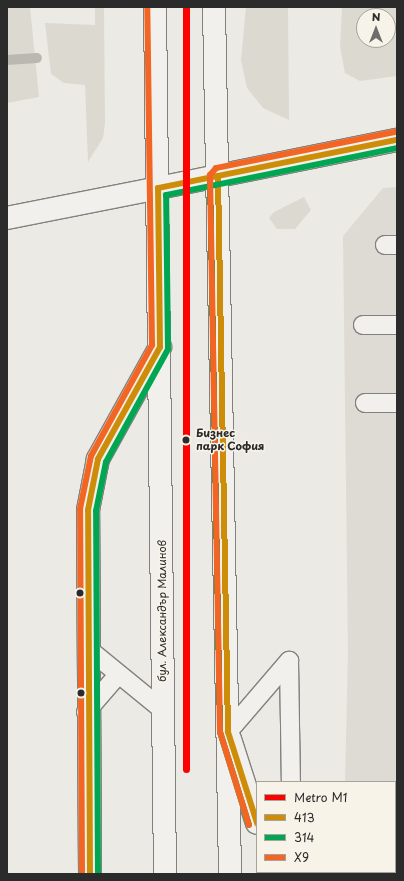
<!DOCTYPE html>
<html>
<head>
<meta charset="utf-8">
<style>
  body { margin:0 }
  #map { position:relative; width:404px; height:881px; overflow:hidden; background:#eceae4; font-family:"Playpen Sans",sans-serif }
  div>[style] { position:absolute }
  .built>* { inset:0; background:#dddbd3 }
  .green>* { inset:0; background:#dcd9d1 }
  .stream>* { height:10px; margin:-5px; padding:0 5px; transform-origin:5px; border-radius:5px; background:#bab8b0 }
  .roads { filter:drop-shadow(1px 0 #82817e) drop-shadow(-1px 0 #82817e) drop-shadow(0 1px #82817e) drop-shadow(0 -1px #82817e) }
  .service>* { height:18px; margin:-9px; padding:0 9px; transform-origin:9px; border-radius:9px; background:#f1f0ec }
  .minor>* { height:22px; margin:-11px; padding:0 11px; transform-origin:11px; border-radius:11px; background:#f1f0ec }
  .tertiary>* { height:22px; margin:-11px; padding:0 11px; transform-origin:11px; border-radius:11px; background:#f1f0ec }
  .primary>* { height:22px; margin:-11px; padding:0 11px; transform-origin:11px; border-radius:11px; background:#f1f0ec }
  .bus-1>* { height:6px; margin:-3px; padding:0 3px; transform-origin:3px; border-radius:3px; background:#ce8d09 }
  .bus-2>* { height:6px; margin:-3px; padding:0 3px; transform-origin:3px; border-radius:3px; background:#00a651 }
  .bus-3>* { height:6px; margin:-3px; padding:0 3px; transform-origin:3px; border-radius:3px; background:#f26522 }
  .metro-1>* { height:7px; margin:-3.5px; padding:0 3.5px; transform-origin:3.5px; border-radius:3.5px; background:#f00 }
  .dots>* { width:11px; height:11px; translate:-50% -50%; box-sizing:border-box; border:2px solid #f7f3e8; border-radius:50% }
  span { translate:-50% -50%; white-space:nowrap; text-align:center; line-height:1.15; -webkit-text-stroke:3px #f7f3e8; paint-order:stroke }
  .stop-label { font-size:11px; color:#2b2b2b; font-weight:700 }
  .left { translate:0 -50%; text-align:left }
  .street-label { font-size:11px; color:#2b2b2b }
  .frame { position:absolute; inset:0; border:8px solid #2b2b2b; pointer-events:none }
  .legend { position:absolute; left:256px; top:781px; width:140px; height:92px; box-sizing:border-box; background:#f7f3e8; border:1px solid #a5a39c; margin:0; padding:5px 7px; list-style:none; font-size:12px; color:#2b2b2b }
  .legend li { display:flex; align-items:center; gap:8px; height:20px }
  .legend b { width:20px; border:1px solid #a5a39c }
  .north { position:absolute; left:356px; top:8px; width:40px; height:40px; box-sizing:border-box; background:#f7f3e8; border:1px solid #a5a39c; border-radius:50%; rotate:0deg; font-size:11px; font-weight:700; line-height:16px; text-align:center; color:#2b2b2b }
  .north::after { content:''; display:block; margin:auto; width:14px; height:18px; background:#6f6e6c; clip-path:polygon(50% 0,100% 100%,50% 72%,0 100%) }
</style>
</head>
<body>
<div id="map">
  <div class="built">
    <div style="clip-path:polygon(397px 187px,397px 874px,343px 874px,395px 872px,395px 782px,345px 782px,348px 653px,343px 236px,383px 188px)"></div>
  </div>
  <div class="green">
    <div style="clip-path:polygon(7px 7px,30px 7px,39px 97px,7px 103px)"></div>
    <div style="clip-path:polygon(95px 7px,104px 7px,105px 123px,103px 138px,88px 162px,85px 85px,64px 83px,51px 74px,45px 23px,95px 25px)"></div>
    <div style="clip-path:polygon(246px 7px,288px 7px,289px 120px,263px 108px,247px 88px,241px 60px)"></div>
    <div style="clip-path:polygon(evenodd,342px 7px,397px 7px,397px 76px,360px 81px,345px 73px,340px 46px,342px 7px,364px 16px,388px 16px,388px 40px,364px 40px,364px 16px)"></div>
    <div style="clip-path:polygon(304px 197px,311px 210px,295px 229px,277px 229px,269px 218px,274px 212px)"></div>
  </div>
  <div class="stream">
    <div style="left:7px;top:60px;width:30px;rotate:-4deg"></div>
  </div>
  <div class="roads">
    <div class="service">
      <div style="left:385px;top:245px;width:12px"></div>
      <div style="left:363px;top:325px;width:34px"></div>
      <div style="left:365px;top:403px;width:32px"></div>
      <div style="left:87px;top:648px;width:98px;rotate:39.2deg"></div>
      <div style="left:289px;top:661px;width:121px;rotate:89.1deg"></div>
      <div style="left:86px;top:712px;width:48px;rotate:-49.3deg"></div>
      <div style="left:228px;top:732px;width:94px;rotate:-49.3deg"></div>
      <div style="left:292px;top:872px;width:2px;rotate:90deg"></div>
    </div>
    <div class="minor">
      <div style="left:7px;top:218px;width:154px;rotate:-11.2deg"></div>
      <div style="left:230px;top:739px;width:88px;rotate:72.2deg"></div>
      <div style="left:273px;top:872px;width:2px;rotate:90deg"></div>
      <div style="left:90px;top:874px;width:364px;rotate:-90.3deg"></div>
      <div style="left:88px;top:510px;width:52px;rotate:-78.9deg"></div>
      <div style="left:98px;top:459px;width:128px;rotate:-61deg"></div>
    </div>
    <div class="tertiary">
      <div style="left:158px;top:188px;width:244px;rotate:-11.4deg"></div>
    </div>
    <div class="primary">
      <div style="left:155px;top:7px;width:867px;rotate:89.34deg"></div>
      <div style="left:214px;top:7px;width:867px;rotate:88.94deg"></div>
    </div>
  </div>
  <div class="bus-1">
    <div style="left:218px;top:176px;width:556px;rotate:88.97deg"></div>
    <div style="left:228px;top:732px;width:96px;rotate:72.3deg"></div>
    <div style="left:90px;top:874px;width:364px;rotate:-90.3deg"></div>
    <div style="left:88px;top:510px;width:52px;rotate:-78.9deg"></div>
    <div style="left:98px;top:459px;width:128px;rotate:-61deg"></div>
    <div style="left:160px;top:347px;width:159px;rotate:-90.7deg"></div>
    <div style="left:158px;top:188px;width:244px;rotate:-11.4deg"></div>
  </div>
  <div class="bus-2">
    <div style="left:210px;top:176px;width:556px;rotate:88.97deg"></div>
    <div style="left:220px;top:732px;width:97px;rotate:72.7deg"></div>
    <div style="left:98px;top:874px;width:363px;rotate:-90.3deg"></div>
    <div style="left:96px;top:511px;width:50px;rotate:-78.5deg"></div>
    <div style="left:106px;top:462px;width:129px;rotate:-61.2deg"></div>
    <div style="left:168px;top:349px;width:154px;rotate:-90.7deg"></div>
    <div style="left:166px;top:195px;width:236px;rotate:-11.5deg"></div>
  </div>
  <div class="bus-3">
    <div style="left:249px;top:825px;width:97px;rotate:-107.3deg"></div>
    <div style="left:220px;top:732px;width:557px;rotate:-91.03deg"></div>
    <div style="left:210px;top:175px;width:9px;rotate:-49deg"></div>
    <div style="left:216px;top:168px;width:183px;rotate:-11.4deg"></div>
    <div style="left:82px;top:874px;width:365px;rotate:-90.3deg"></div>
    <div style="left:80px;top:509px;width:54px;rotate:-78.3deg"></div>
    <div style="left:91px;top:456px;width:127px;rotate:-61.2deg"></div>
    <div style="left:152px;top:345px;width:338px;rotate:-90.8deg"></div>
  </div>
  <div class="metro-1">
    <div style="left:186px;top:7px;width:762px;rotate:90deg"></div>
  </div>
  <div class="dots">
    <div style="left:186px;top:440px;background:#2b2b2b"></div>
    <div style="left:80px;top:593px;background:#2b2b2b"></div>
    <div style="left:81px;top:693px;background:#2b2b2b"></div>
  </div>
  <div class="stop-label">
    <span class="left" style="left:196px;top:440px">Бизнес<br>парк София</span>
  </div>
  <div class="street-label">
    <span style="left:162px;top:611px;rotate:-90deg">бул. Александър Малинов</span>
  </div>
  <div class="frame"></div>
  <ul class="legend">
  <li><b style="height:5px;background:#f00"></b>Metro M1</li>
  <li><b style="height:5px;background:#ce8d09"></b>413</li>
  <li><b style="height:5px;background:#00a651"></b>314</li>
  <li><b style="height:5px;background:#f26522"></b>Х9</li>
  </ul>
  <div class="north">N</div>
</div>
</body>
</html>
